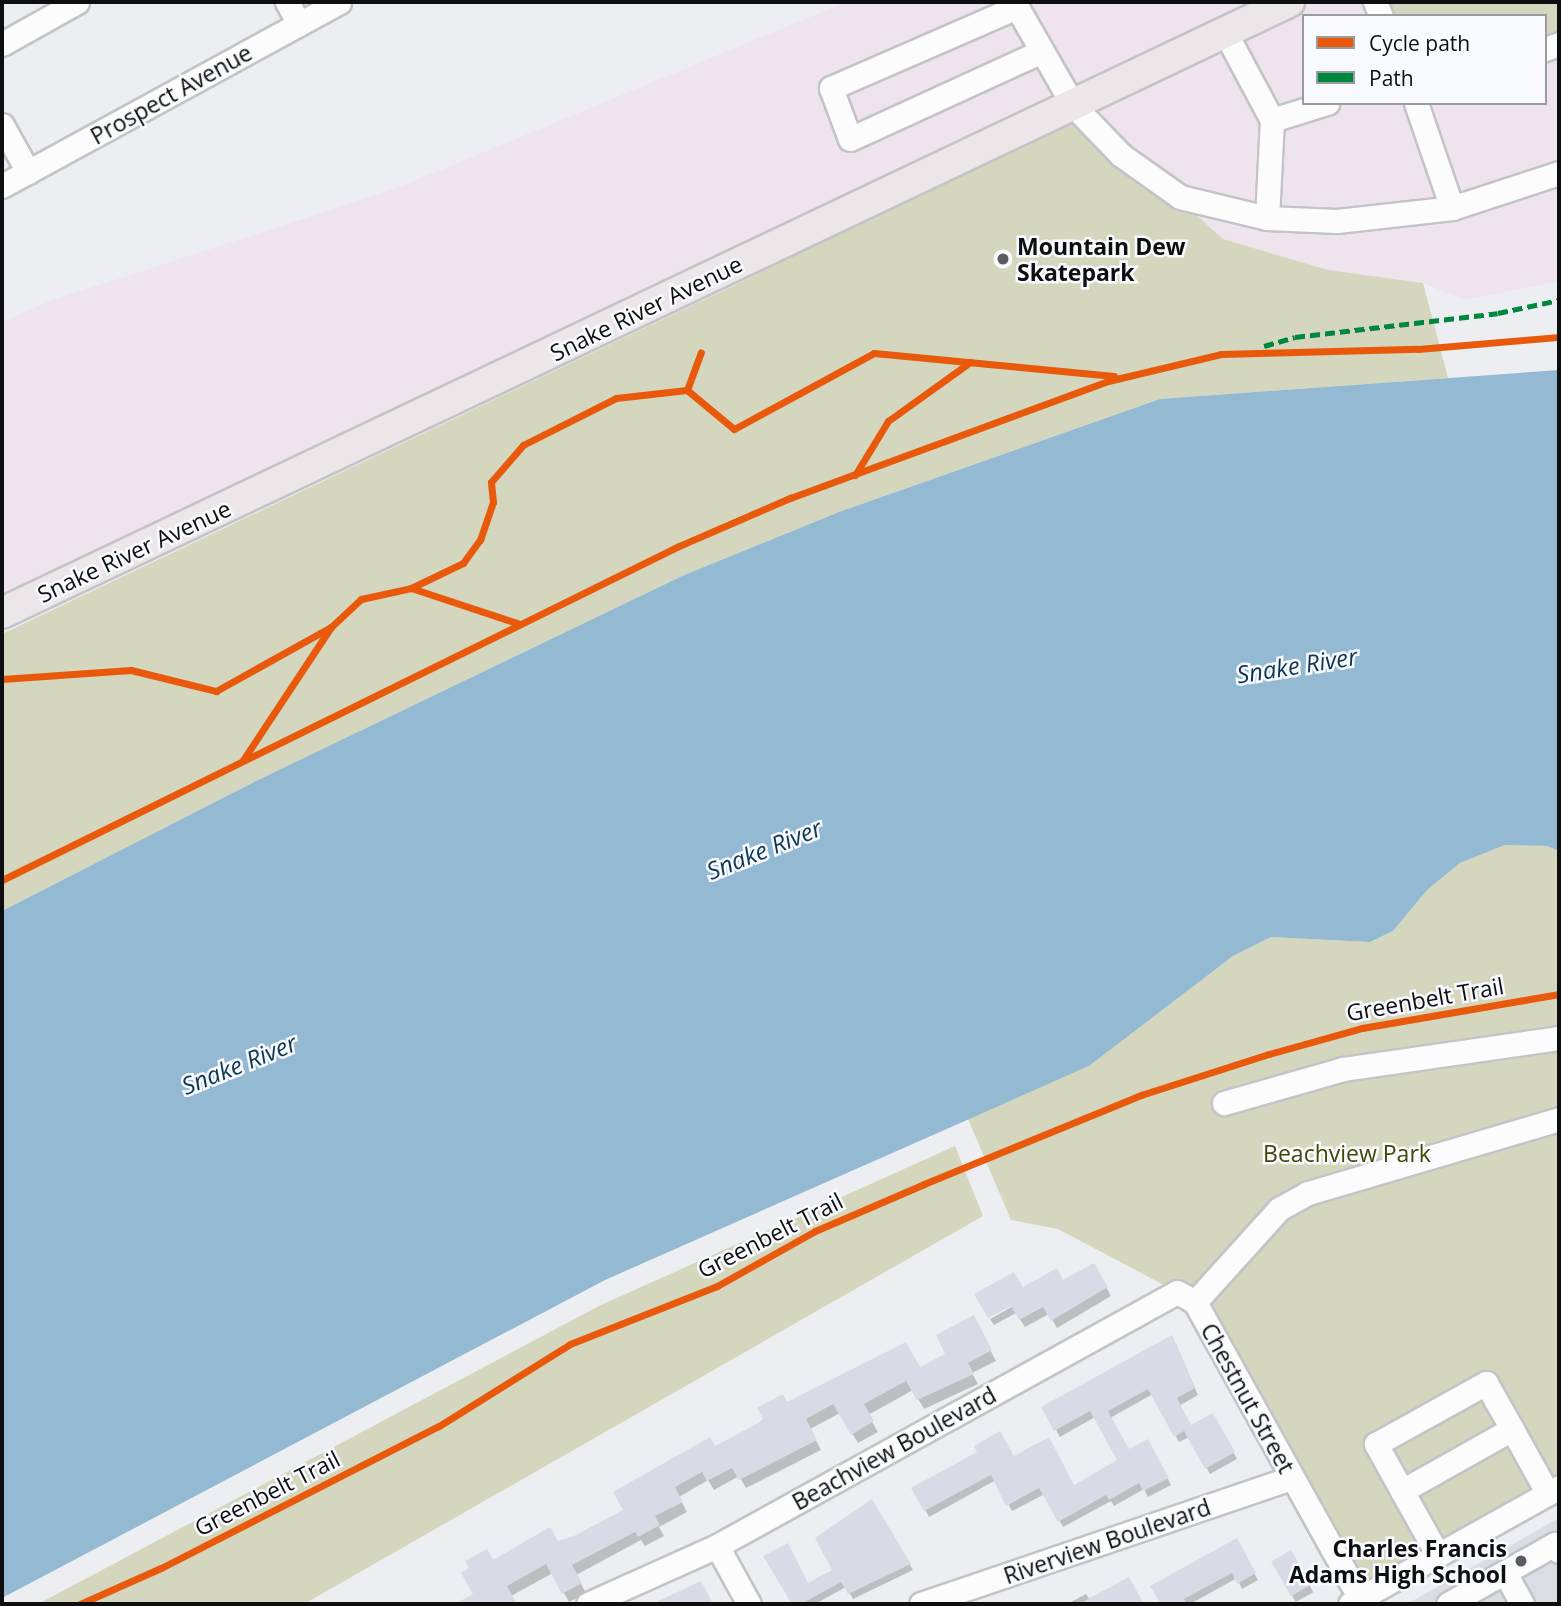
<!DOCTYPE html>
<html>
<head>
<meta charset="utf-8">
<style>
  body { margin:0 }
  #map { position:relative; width:1561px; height:1606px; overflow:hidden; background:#eceef1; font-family:"Open Sans",sans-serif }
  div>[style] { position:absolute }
  .commercial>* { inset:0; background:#efe4ed }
  .built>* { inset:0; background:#dbdde5 }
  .green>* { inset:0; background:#d4d7bd }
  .water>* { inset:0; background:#94b9d2 }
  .shadow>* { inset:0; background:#0003; transform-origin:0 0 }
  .building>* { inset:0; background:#d8dae5; transform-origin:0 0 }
  .roads { filter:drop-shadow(2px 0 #c3c4c7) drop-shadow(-2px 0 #c3c4c7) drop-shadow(0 2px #c3c4c7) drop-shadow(0 -2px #c3c4c7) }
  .minor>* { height:23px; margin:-11.5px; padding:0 11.5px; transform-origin:11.5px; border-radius:11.5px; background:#fcfcfd }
  .major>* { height:30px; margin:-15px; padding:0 15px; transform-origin:15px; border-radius:15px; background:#ede6e8 }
  .quiet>* { height:5px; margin-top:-2.5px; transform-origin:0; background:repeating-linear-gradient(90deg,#00873e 0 10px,transparent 0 15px) }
  .cycleway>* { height:7px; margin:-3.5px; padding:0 3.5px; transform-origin:3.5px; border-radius:3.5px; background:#e8590c }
  .dots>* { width:19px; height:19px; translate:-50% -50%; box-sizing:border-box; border:4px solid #f9faff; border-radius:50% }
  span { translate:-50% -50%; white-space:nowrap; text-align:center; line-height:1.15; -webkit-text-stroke:5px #f9faff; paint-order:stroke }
  .street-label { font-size:23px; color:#0d0e10 }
  .poi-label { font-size:23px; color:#0d0e10; font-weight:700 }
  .left { translate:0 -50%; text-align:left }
  .right { translate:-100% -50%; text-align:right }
  .park-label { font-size:23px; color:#444703 }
  .water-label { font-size:24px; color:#0d3850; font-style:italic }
  .frame { position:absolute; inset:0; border:4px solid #0d0e10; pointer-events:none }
  .legend { position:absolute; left:1302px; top:14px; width:245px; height:91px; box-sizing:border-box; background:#f9faff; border:2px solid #9b9c9f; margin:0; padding:9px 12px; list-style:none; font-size:21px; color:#0d0e10 }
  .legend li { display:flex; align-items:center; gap:14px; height:35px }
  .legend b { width:35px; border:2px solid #9b9c9f }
</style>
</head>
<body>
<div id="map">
  <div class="commercial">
    <div style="clip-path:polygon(evenodd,846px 2px,1559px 2px,1559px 281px,1465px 300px,1423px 283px,1328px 270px,1223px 239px,1072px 106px,2px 613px,2px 322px,50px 301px,395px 189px,846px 2px,1304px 16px,1545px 16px,1545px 103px,1304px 103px,1304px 16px)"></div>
  </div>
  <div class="built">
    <div style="clip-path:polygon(1559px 1518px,1559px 1604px,1407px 1604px)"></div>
  </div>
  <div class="green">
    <div style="clip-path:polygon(1381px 2px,1559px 2px,1559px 41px,1545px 44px,1545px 16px,1386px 16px)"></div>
    <div style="clip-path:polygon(1073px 105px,1223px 239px,1328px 270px,1423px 283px,1448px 378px,1160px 399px,839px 512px,682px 576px,256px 781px,2px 911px,2px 634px,758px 274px,751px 258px)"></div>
    <div style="clip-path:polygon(1505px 845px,1547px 846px,1559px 851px,1559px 1487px,1360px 1599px,1177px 1292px,1058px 1229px,1011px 1220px,968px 1119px,1089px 1066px,1233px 956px,1271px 937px,1370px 942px,1393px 931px,1427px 890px,1460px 863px)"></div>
    <div style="clip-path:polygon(955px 1146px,983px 1216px,304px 1604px,38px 1604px,599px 1306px)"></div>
  </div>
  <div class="water">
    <div style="clip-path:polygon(1559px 370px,1559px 851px,1547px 846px,1505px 845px,1460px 863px,1427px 890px,1393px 931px,1370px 942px,1271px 937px,1233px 956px,1089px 1066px,605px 1280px,2px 1598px,2px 911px,256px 781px,682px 576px,839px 512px,1160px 399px)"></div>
  </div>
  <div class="shadow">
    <div style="clip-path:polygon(1094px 1265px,1111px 1296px,1057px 1328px,1049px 1314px,1025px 1327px,1016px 1313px,994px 1325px,990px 1319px,1019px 1303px,1022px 1289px,1063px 1282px)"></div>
    <div style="clip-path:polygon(973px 1318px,996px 1361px,972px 1373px,978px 1384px,924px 1409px,913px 1390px,868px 1415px,878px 1432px,858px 1443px,840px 1413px,810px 1429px,821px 1450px,746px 1488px,739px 1476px,714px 1490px,708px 1480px,679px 1497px,687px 1512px,659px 1527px,664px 1536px,645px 1546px,641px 1540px,576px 1575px,586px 1593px,569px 1602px,553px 1573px,511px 1596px,515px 1604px,458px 1604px,475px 1595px,493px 1562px,574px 1538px,625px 1511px,787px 1404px,920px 1369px,948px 1355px)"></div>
    <div style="clip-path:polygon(1176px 1344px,1198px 1395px,1179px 1406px,1191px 1427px,1212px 1415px,1237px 1459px,1210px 1474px,1189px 1437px,1179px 1442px,1153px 1394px,1110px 1418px,1129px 1452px,1148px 1441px,1171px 1485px,1148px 1497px,1144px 1489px,1114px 1506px,1111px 1501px,1063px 1527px,1045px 1494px,1012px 1511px,996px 1480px,929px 1517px,914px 1489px,1014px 1458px,1073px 1487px,1120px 1461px,1095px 1417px,1060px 1437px,1044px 1408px)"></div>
    <div style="clip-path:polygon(872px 1502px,913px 1570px,853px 1599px,846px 1587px,815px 1604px,794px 1604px,765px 1557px,808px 1585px,835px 1570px)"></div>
    <div style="clip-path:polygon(1236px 1541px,1258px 1580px,1242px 1589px,1237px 1578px,1190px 1604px,1163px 1604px,1153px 1587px)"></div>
    <div style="left:1291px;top:1552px;width:46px;height:20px;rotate:61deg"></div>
    <div style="clip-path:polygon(1128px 1579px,1142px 1604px,1067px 1604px,1086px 1594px,1090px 1600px)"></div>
  </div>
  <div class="building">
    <div style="clip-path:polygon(1094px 1263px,1108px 1287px,1051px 1321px,1043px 1307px,1019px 1320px,1011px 1306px,988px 1318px,974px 1294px,1014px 1272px,1023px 1287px,1057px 1268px,1063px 1280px)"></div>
    <div style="clip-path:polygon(974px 1315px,992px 1350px,968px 1363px,974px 1374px,917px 1400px,906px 1381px,864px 1404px,874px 1421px,851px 1435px,833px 1404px,806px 1419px,817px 1440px,739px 1480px,732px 1468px,707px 1481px,702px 1472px,675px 1487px,683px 1502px,655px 1516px,660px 1525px,638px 1537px,635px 1532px,572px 1565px,582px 1583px,562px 1594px,546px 1564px,507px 1586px,517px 1604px,455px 1604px,473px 1594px,461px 1573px,469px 1568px,465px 1561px,487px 1549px,493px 1560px,550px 1527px,558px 1541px,574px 1536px,623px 1510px,613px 1492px,710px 1437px,715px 1446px,764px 1420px,757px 1408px,783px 1394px,787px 1402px,906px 1342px,920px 1367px,945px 1354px,936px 1335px)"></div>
    <div style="clip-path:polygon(1172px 1335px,1195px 1388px,1177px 1398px,1191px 1425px,1213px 1413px,1235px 1452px,1205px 1469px,1184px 1431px,1174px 1437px,1148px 1389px,1108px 1411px,1129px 1449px,1148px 1439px,1169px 1478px,1143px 1491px,1139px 1483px,1109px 1500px,1106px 1495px,1058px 1522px,1039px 1488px,1006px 1506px,991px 1475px,924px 1511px,911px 1488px,977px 1452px,974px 1446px,1000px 1431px,1014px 1456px,1049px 1437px,1074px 1485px,1117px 1460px,1090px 1411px,1054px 1431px,1041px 1407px)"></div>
    <div style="clip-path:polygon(872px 1499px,911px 1564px,848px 1594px,841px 1582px,801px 1604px,792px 1604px,763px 1556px,788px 1543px,808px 1583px,832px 1570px,815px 1538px)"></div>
    <div style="clip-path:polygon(1237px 1538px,1256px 1573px,1237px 1584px,1232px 1573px,1184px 1599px,1187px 1604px,1161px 1604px,1150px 1586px)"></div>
    <div style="left:1291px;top:1550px;width:40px;height:23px;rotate:60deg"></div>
    <div style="clip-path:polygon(1129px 1577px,1144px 1604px,1079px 1604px)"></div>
    <div style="clip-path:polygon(701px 1581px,713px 1604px,652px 1604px)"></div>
  </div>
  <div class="roads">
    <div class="minor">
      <div style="left:287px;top:2px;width:25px;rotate:61deg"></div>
      <div style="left:1014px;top:2px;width:119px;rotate:60.2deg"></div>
      <div style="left:1073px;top:105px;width:69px;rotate:46.2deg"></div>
      <div style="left:1121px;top:155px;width:72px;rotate:35.4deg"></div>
      <div style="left:1180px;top:197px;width:89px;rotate:13.6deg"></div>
      <div style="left:1267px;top:218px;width:98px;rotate:-87.1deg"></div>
      <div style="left:1272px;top:120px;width:58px;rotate:-17.2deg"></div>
      <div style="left:1375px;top:2px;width:15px;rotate:67deg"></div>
      <div style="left:1017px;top:7px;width:203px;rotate:156.5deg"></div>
      <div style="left:831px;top:88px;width:54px;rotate:69.6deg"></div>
      <div style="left:850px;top:139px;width:211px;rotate:-24.6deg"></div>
      <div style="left:1225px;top:32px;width:100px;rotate:61.9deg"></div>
      <div style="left:2px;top:44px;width:86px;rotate:-29.2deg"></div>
      <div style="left:1545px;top:49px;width:15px;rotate:-20deg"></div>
      <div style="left:1416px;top:103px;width:111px;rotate:71.1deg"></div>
      <div style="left:2px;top:125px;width:54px;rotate:61deg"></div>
      <div style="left:2px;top:186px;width:384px;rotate:-28.6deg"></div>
      <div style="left:1267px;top:218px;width:70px;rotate:2.5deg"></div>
      <div style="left:1337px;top:221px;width:116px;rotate:-6.4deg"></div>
      <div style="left:1452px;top:208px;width:113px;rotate:-18.1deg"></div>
      <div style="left:1224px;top:1103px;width:124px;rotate:-15.9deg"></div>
      <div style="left:1343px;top:1069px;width:218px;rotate:-8.2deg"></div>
      <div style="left:1512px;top:1429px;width:126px;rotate:150.6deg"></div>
      <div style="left:1402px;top:1491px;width:54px;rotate:-119deg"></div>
      <div style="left:1376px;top:1444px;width:126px;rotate:-29deg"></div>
      <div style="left:1486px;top:1383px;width:53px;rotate:60.5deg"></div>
      <div style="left:1512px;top:1429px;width:74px;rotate:61deg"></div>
      <div style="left:1402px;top:1491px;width:73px;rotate:60.6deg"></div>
      <div style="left:717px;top:1546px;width:66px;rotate:61.1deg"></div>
      <div style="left:1505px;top:1573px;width:35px;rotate:61deg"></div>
      <div style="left:588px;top:1604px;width:141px;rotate:-24.2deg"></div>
      <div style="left:717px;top:1546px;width:525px;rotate:-28.91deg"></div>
      <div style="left:1177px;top:1292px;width:21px;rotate:29deg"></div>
      <div style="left:921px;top:1604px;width:392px;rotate:-18.8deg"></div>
      <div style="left:1350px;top:1604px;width:240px;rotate:-29.2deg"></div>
      <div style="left:1363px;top:1604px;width:346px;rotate:-119.1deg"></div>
      <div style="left:1195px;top:1302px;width:125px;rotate:-47.9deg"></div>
      <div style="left:1279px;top:1209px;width:33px;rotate:-29deg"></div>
      <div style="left:1308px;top:1193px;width:262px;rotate:-16.4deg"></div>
      <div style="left:1448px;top:1604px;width:123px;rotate:-29.3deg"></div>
      <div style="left:1555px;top:1544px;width:8px;rotate:60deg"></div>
    </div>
    <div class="major">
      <div style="left:2px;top:613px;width:1425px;rotate:-25.4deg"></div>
    </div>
  </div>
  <div class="quiet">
    <div style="left:1264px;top:346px;width:32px;rotate:-16deg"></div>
    <div style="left:1295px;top:337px;width:204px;rotate:-6.7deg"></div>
    <div style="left:1498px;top:313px;width:62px;rotate:-12deg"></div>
  </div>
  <div class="cycleway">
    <div style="left:687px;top:390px;width:61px;rotate:39.7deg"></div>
    <div style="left:734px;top:429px;width:159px;rotate:-28.5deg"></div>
    <div style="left:874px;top:353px;width:241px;rotate:5.5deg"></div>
    <div style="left:855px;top:475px;width:63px;rotate:-58.6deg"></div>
    <div style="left:888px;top:421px;width:101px;rotate:-35.7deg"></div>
    <div style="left:411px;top:588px;width:58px;rotate:-25.7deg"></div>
    <div style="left:463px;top:563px;width:29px;rotate:-54deg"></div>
    <div style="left:480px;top:540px;width:40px;rotate:-71.1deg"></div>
    <div style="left:493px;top:502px;width:20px;rotate:-96deg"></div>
    <div style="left:491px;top:482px;width:49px;rotate:-49.1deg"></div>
    <div style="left:523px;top:445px;width:104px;rotate:-26.8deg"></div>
    <div style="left:616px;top:398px;width:71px;rotate:-6.4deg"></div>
    <div style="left:687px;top:390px;width:40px;rotate:-69.8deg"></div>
    <div style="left:331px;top:627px;width:41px;rotate:-43deg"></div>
    <div style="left:361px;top:599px;width:51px;rotate:-12.4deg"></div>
    <div style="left:411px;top:588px;width:115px;rotate:18.3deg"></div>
    <div style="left:2px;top:679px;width:129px;rotate:-4deg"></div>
    <div style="left:131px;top:670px;width:88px;rotate:13.9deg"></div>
    <div style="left:216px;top:691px;width:132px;rotate:-29.1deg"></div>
    <div style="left:331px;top:627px;width:159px;rotate:123.5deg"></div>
    <div style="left:2px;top:880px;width:755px;rotate:-26.26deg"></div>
    <div style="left:679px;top:546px;width:121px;rotate:-23.4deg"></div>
    <div style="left:790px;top:498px;width:339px;rotate:-20.2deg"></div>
    <div style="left:1108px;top:381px;width:116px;rotate:-13.4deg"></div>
    <div style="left:1221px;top:354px;width:197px;rotate:-1.5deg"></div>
    <div style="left:1418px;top:349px;width:142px;rotate:-4.9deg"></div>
    <div style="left:80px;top:1604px;width:89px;rotate:-24deg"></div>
    <div style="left:161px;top:1568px;width:312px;rotate:-27.1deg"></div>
    <div style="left:439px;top:1426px;width:155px;rotate:-32deg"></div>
    <div style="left:570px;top:1344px;width:158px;rotate:-21.5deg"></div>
    <div style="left:717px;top:1286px;width:112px;rotate:-29.3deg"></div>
    <div style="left:815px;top:1231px;width:119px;rotate:-23.3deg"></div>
    <div style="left:924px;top:1184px;width:235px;rotate:-22.3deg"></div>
    <div style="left:1141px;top:1095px;width:134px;rotate:-17.8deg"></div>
    <div style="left:1269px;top:1054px;width:97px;rotate:-15.6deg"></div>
    <div style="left:1362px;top:1028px;width:200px;rotate:-9.8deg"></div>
  </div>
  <div class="dots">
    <div style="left:1003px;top:259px;background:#5b5c5f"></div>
    <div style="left:1521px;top:1561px;background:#5b5c5f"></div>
  </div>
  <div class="street-label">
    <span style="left:171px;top:94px;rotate:-29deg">Prospect Avenue</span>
    <span style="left:646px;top:308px;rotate:-26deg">Snake River Avenue</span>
    <span style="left:134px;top:551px;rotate:-25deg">Snake River Avenue</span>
    <span style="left:1425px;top:999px;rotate:-10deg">Greenbelt Trail</span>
    <span style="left:770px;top:1235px;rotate:-27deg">Greenbelt Trail</span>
    <span style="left:1248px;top:1398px;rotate:61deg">Chestnut Street</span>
    <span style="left:894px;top:1448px;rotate:-29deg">Beachview Boulevard</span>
    <span style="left:267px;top:1493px;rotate:-27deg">Greenbelt Trail</span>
    <span style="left:1107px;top:1541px;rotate:-19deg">Riverview Boulevard</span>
  </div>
  <div class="poi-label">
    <span class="left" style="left:1017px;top:259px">Mountain Dew<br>Skatepark</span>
    <span class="right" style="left:1507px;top:1561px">Charles Francis<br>Adams High School</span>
  </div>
  <div class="park-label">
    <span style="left:1347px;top:1153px">Beachview Park</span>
  </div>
  <div class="water-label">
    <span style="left:1297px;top:665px;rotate:-9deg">Snake River</span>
    <span style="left:764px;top:849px;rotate:-22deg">Snake River</span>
    <span style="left:239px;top:1064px;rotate:-22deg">Snake River</span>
  </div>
  <div class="frame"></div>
  <ul class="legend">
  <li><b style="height:9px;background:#e8590c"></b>Cycle path</li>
  <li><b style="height:9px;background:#00873e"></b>Path</li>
  </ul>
</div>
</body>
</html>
